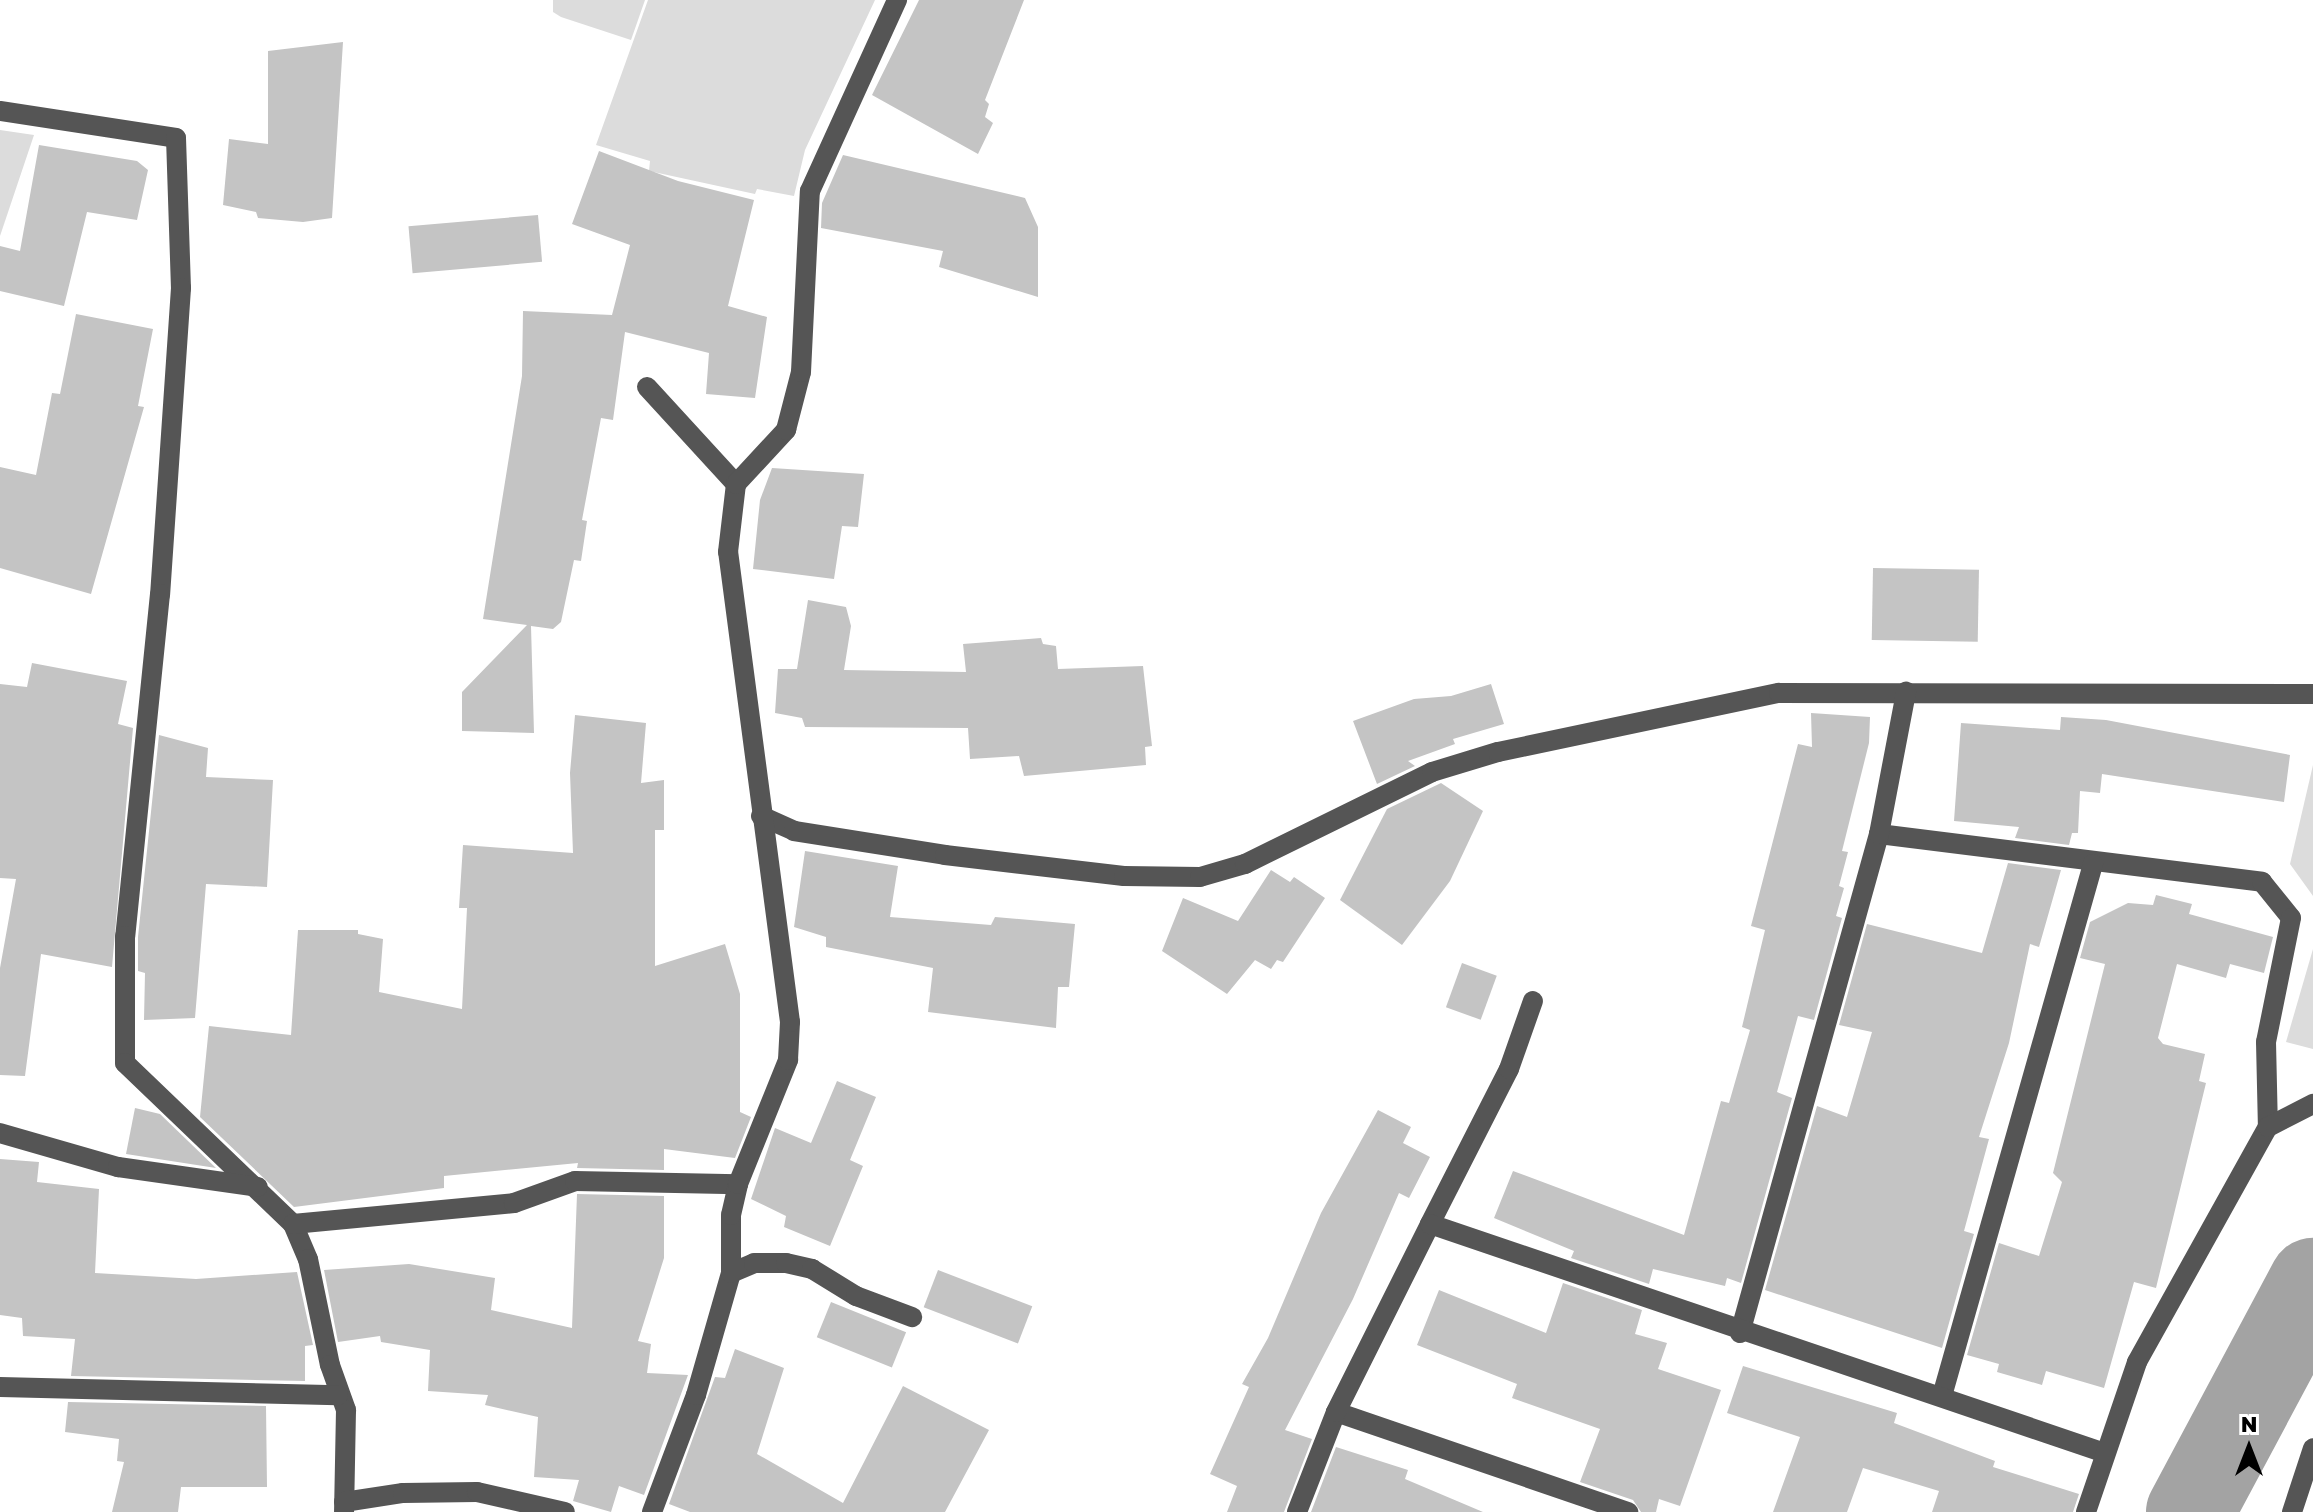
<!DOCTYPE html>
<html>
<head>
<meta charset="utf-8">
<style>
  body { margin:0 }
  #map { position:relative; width:2313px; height:1512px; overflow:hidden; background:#fff; font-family:"Golos Text",sans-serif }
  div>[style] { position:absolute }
  .green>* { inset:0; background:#dcdcdc }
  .river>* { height:88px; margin:-44px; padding:0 44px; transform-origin:44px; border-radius:44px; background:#a3a3a3 }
  .building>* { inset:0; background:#c4c4c4; transform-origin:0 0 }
  .minor>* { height:20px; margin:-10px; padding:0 10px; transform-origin:10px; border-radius:10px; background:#555 }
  span { translate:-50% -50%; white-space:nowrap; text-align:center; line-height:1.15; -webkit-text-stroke:6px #fff; paint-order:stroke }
  .north { position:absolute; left:2209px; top:1408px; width:80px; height:80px; -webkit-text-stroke:6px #fff; paint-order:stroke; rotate:0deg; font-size:22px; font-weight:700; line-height:32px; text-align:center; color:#000 }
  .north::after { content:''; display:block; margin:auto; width:28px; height:36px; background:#000; clip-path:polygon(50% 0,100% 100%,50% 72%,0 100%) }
</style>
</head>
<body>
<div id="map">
  <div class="green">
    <div style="clip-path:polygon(553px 0,645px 0,631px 40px,561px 17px,553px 12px)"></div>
    <div style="clip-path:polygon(648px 0,875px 0,805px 150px,794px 196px,757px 189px,755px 194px,649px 171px,650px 161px,596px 145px)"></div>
    <div style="clip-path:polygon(0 130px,34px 135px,0 236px)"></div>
    <div style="clip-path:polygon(2313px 765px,2313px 896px,2290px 864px)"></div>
    <div style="clip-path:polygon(2313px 949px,2313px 1049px,2286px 1042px)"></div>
  </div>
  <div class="river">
    <div style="left:2190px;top:1512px;width:261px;rotate:-61.9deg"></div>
  </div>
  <div class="building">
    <div style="clip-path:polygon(919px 0,1024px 0,985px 100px,989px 104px,985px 117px,993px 123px,978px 154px,872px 95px)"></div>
    <div style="clip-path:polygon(343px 42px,332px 218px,303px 222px,258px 218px,256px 212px,223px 205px,229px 139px,268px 144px,268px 51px)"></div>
    <div style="clip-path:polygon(39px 145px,137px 161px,148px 170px,137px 220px,87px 212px,64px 306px,0 291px,0 246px,20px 251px)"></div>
    <div style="clip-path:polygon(599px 151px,678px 181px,754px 200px,728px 306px,767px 317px,755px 398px,706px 394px,709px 353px,625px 332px,613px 420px,601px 418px,582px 520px,587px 521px,581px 561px,574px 560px,561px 622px,553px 629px,531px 626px,534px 733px,462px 731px,462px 692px,527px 625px,483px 619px,522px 376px,523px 311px,612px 315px,630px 245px,572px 224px)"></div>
    <div style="clip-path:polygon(843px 155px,1025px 198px,1038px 227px,1038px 297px,939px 267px,943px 251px,821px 228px,822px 203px)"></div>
    <div style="left:538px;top:215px;width:47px;height:130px;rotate:85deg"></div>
    <div style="clip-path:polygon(76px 314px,153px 329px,138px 406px,144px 407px,91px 594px,0 568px,0 467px,36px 475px,52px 393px,60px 394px)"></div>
    <div style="clip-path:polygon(772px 468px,864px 474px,858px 527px,842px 526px,834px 579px,753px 569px,760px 500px)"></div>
    <div style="left:1873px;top:568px;width:106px;height:72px;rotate:1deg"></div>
    <div style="clip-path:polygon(808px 600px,846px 607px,851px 626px,844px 670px,966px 672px,963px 644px,1041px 638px,1043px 644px,1056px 646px,1058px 669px,1143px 666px,1152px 746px,1145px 747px,1146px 765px,1024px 776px,1019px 756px,970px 759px,968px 728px,805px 727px,802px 718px,775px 713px,778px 669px,797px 669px)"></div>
    <div style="clip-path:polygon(32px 663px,127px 681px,118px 724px,133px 728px,112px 967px,41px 954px,25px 1076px,0 1075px,0 968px,16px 879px,0 878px,0 684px,27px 687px)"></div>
    <div style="clip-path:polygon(1491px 684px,1504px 724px,1453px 739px,1455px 744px,1408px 761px,1415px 766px,1377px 784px,1353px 721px,1414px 699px,1451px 696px)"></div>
    <div style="clip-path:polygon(1811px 713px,1870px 717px,1869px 743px,1842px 851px,1848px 852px,1839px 886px,1844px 888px,1836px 916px,1842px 918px,1814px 1020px,1798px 1016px,1777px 1092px,1792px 1098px,1741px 1283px,1727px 1278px,1725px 1286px,1653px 1269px,1649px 1284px,1571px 1258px,1574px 1251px,1494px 1218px,1513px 1171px,1684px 1235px,1721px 1101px,1729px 1103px,1750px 1030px,1742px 1027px,1765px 930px,1751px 926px,1798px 744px,1812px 747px)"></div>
    <div style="clip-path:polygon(575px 715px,646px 723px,641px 783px,664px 780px,664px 830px,655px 830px,655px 966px,725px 944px,740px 994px,740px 1112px,751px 1117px,735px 1158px,664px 1149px,664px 1170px,577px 1168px,578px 1163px,444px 1176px,444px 1188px,294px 1207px,200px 1117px,209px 1026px,291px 1035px,298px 930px,358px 930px,358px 934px,383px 939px,379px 992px,462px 1009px,467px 908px,459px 908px,463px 845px,573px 853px,570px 773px)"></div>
    <div style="clip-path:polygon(2061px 717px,2106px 720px,2290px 755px,2284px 802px,2102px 774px,2100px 793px,2080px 791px,2078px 833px,2072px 833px,2069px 845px,2015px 838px,2019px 827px,1954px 821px,1961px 723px,2060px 730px)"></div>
    <div style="clip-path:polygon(159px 735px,208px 748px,206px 777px,273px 780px,267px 887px,206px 884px,195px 1018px,144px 1020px,145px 973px,138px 971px,138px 937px)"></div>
    <div style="clip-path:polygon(1441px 783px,1483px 811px,1450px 881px,1402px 945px,1340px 900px,1387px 809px)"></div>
    <div style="clip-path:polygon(805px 851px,898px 866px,890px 917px,991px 925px,995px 917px,1075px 924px,1069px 987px,1058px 987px,1056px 1028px,928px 1012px,933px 968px,826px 947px,826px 937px,794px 927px)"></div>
    <div style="clip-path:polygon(2008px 863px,2061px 870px,2039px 947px,2030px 944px,2009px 1043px,1979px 1137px,1989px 1139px,1964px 1231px,1974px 1234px,1942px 1348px,1765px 1290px,1817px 1106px,1847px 1117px,1872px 1032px,1839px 1025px,1867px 924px,1982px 953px)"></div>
    <div style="clip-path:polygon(1271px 870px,1290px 882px,1294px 877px,1325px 898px,1283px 962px,1277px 960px,1271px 969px,1255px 960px,1227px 994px,1162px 951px,1183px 898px,1238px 921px)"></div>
    <div style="clip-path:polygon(2156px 895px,2192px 904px,2189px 914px,2273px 937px,2264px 973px,2230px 964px,2226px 978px,2177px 964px,2158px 1038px,2163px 1044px,2205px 1054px,2199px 1081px,2206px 1083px,2156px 1288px,2134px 1282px,2104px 1388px,2046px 1371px,2042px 1385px,1997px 1372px,1999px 1364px,1967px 1355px,1999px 1243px,2039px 1256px,2062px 1182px,2053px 1173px,2105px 964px,2080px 958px,2090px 922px,2128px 903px,2153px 905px)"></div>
    <div style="left:1462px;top:963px;width:37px;height:47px;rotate:20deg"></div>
    <div style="clip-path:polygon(837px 1081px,876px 1097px,850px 1160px,863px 1166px,830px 1246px,784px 1227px,786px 1216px,751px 1199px,775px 1128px,811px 1143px)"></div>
    <div style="clip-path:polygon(135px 1108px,160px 1114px,216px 1168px,126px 1154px)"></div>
    <div style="clip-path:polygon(1378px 1110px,1411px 1127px,1403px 1143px,1430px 1157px,1409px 1198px,1399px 1193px,1353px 1299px,1285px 1430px,1312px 1439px,1284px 1512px,1227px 1512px,1237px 1486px,1210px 1474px,1249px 1387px,1242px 1384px,1268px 1338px,1321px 1213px)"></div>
    <div style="clip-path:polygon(0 1159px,39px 1162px,37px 1182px,99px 1189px,95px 1273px,196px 1279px,297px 1272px,313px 1345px,305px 1346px,305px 1381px,71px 1376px,75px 1339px,23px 1336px,22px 1318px,0 1315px)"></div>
    <div style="clip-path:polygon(577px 1194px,664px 1196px,664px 1258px,638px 1341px,651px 1344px,647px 1373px,688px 1375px,644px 1495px,619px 1486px,611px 1512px,573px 1501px,579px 1480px,534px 1477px,538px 1417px,485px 1405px,488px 1395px,428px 1391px,430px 1350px,381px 1342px,380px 1336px,338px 1342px,324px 1270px,409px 1264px,495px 1278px,491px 1310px,572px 1328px)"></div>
    <div style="left:938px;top:1270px;width:101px;height:40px;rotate:21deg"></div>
    <div style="clip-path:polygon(1563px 1283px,1642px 1310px,1635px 1334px,1667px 1343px,1658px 1369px,1721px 1390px,1680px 1506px,1659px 1499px,1656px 1512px,1641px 1512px,1633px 1500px,1580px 1482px,1600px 1429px,1512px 1398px,1517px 1384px,1417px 1345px,1439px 1290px,1546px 1333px)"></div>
    <div style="left:831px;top:1302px;width:81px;height:38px;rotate:22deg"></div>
    <div style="clip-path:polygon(735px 1349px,784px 1368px,757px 1454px,843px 1503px,903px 1386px,989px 1430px,945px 1512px,690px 1512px,669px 1504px,715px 1377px,725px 1378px)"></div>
    <div style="clip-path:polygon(1743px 1366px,1897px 1413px,1894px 1423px,1995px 1461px,1993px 1467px,2079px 1494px,2073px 1512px,1932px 1512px,1939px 1491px,1863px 1468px,1847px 1512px,1773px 1512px,1800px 1437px,1727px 1413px)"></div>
    <div style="clip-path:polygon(68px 1402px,266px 1406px,267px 1487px,181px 1487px,178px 1512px,112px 1512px,124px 1462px,117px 1461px,119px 1439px,65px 1432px)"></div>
    <div style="clip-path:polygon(1336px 1447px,1408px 1470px,1405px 1479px,1483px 1512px,1311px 1512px)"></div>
  </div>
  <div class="minor">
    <div style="left:0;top:111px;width:178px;rotate:8.7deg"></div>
    <div style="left:176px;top:138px;width:150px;rotate:88.1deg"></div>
    <div style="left:181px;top:288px;width:307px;rotate:93.9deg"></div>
    <div style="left:160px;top:594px;width:344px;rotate:95.8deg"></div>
    <div style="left:125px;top:936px;width:127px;rotate:90deg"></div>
    <div style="left:125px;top:1063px;width:233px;rotate:43.8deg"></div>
    <div style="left:293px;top:1224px;width:38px;rotate:67deg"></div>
    <div style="left:308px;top:1259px;width:108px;rotate:78.3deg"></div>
    <div style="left:330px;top:1365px;width:48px;rotate:70.4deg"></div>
    <div style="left:346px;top:1410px;width:102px;rotate:91.1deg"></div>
    <div style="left:647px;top:387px;width:132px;rotate:47.5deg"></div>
    <div style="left:761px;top:816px;width:36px;rotate:24deg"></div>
    <div style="left:794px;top:831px;width:153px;rotate:9deg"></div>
    <div style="left:945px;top:855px;width:180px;rotate:6.7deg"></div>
    <div style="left:1124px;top:876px;width:76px;rotate:0.8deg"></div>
    <div style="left:1200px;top:877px;width:47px;rotate:-16.1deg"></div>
    <div style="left:1245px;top:864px;width:208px;rotate:-26.2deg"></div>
    <div style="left:1432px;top:772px;width:69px;rotate:-16.9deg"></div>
    <div style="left:1498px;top:752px;width:287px;rotate:-11.9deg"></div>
    <div style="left:1779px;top:693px;width:534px;rotate:0.11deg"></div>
    <div style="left:1879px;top:834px;width:386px;rotate:7.1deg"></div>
    <div style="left:2262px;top:882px;width:46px;rotate:51.1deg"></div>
    <div style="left:2291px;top:918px;width:126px;rotate:101.4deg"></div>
    <div style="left:2266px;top:1042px;width:85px;rotate:88.7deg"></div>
    <div style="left:0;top:1133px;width:123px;rotate:16.1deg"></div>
    <div style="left:118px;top:1167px;width:141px;rotate:8.1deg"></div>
    <div style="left:293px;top:1224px;width:222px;rotate:-5.4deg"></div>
    <div style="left:514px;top:1203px;width:65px;rotate:-19.8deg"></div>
    <div style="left:575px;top:1181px;width:163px;rotate:1.1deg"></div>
    <div style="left:1430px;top:1224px;width:174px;rotate:-63deg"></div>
    <div style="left:1509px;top:1069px;width:72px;rotate:-70.6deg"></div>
    <div style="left:731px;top:1273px;width:25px;rotate:-23deg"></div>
    <div style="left:754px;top:1263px;width:32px"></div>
    <div style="left:786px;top:1263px;width:27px;rotate:13deg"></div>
    <div style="left:812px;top:1269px;width:52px;rotate:31.5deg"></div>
    <div style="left:856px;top:1296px;width:60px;rotate:20.6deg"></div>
    <div style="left:1740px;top:1333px;width:518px;rotate:-74.43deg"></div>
    <div style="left:1879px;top:834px;width:145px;rotate:-79.2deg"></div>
    <div style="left:0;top:1387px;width:338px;rotate:1.4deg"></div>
    <div style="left:1942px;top:1396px;width:553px;rotate:-74.15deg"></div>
    <div style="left:1336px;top:1412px;width:309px;rotate:18.9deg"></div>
    <div style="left:344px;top:1502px;width:60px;rotate:-8.7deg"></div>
    <div style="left:403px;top:1493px;width:74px;rotate:-0.8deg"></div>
    <div style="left:477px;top:1492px;width:90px;rotate:12.8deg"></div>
    <div style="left:652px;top:1512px;width:125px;rotate:-69.4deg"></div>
    <div style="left:696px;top:1395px;width:127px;rotate:-74deg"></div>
    <div style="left:731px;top:1273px;width:58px;rotate:-90deg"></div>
    <div style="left:731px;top:1215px;width:32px;rotate:-77deg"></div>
    <div style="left:738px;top:1184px;width:134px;rotate:-68deg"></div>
    <div style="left:788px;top:1060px;width:38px;rotate:-87deg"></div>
    <div style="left:790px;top:1022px;width:474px;rotate:-97.5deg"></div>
    <div style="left:728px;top:552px;width:68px;rotate:-83.3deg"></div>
    <div style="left:736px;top:484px;width:74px;rotate:-47.2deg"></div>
    <div style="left:786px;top:430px;width:60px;rotate:-75.5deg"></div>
    <div style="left:801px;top:372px;width:181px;rotate:-87.2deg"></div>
    <div style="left:810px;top:191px;width:210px;rotate:-65.5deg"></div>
    <div style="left:1297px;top:1512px;width:107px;rotate:-68.7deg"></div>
    <div style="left:1336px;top:1412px;width:210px;rotate:-63.4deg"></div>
    <div style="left:1430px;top:1224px;width:710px;rotate:18.74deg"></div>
    <div style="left:2086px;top:1512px;width:158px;rotate:-71.2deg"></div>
    <div style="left:2137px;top:1362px;width:269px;rotate:-60.9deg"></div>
    <div style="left:2268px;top:1127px;width:51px;rotate:-27.1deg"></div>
    <div style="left:2292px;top:1512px;width:67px;rotate:-71.8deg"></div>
  </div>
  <div class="north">N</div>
</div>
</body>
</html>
